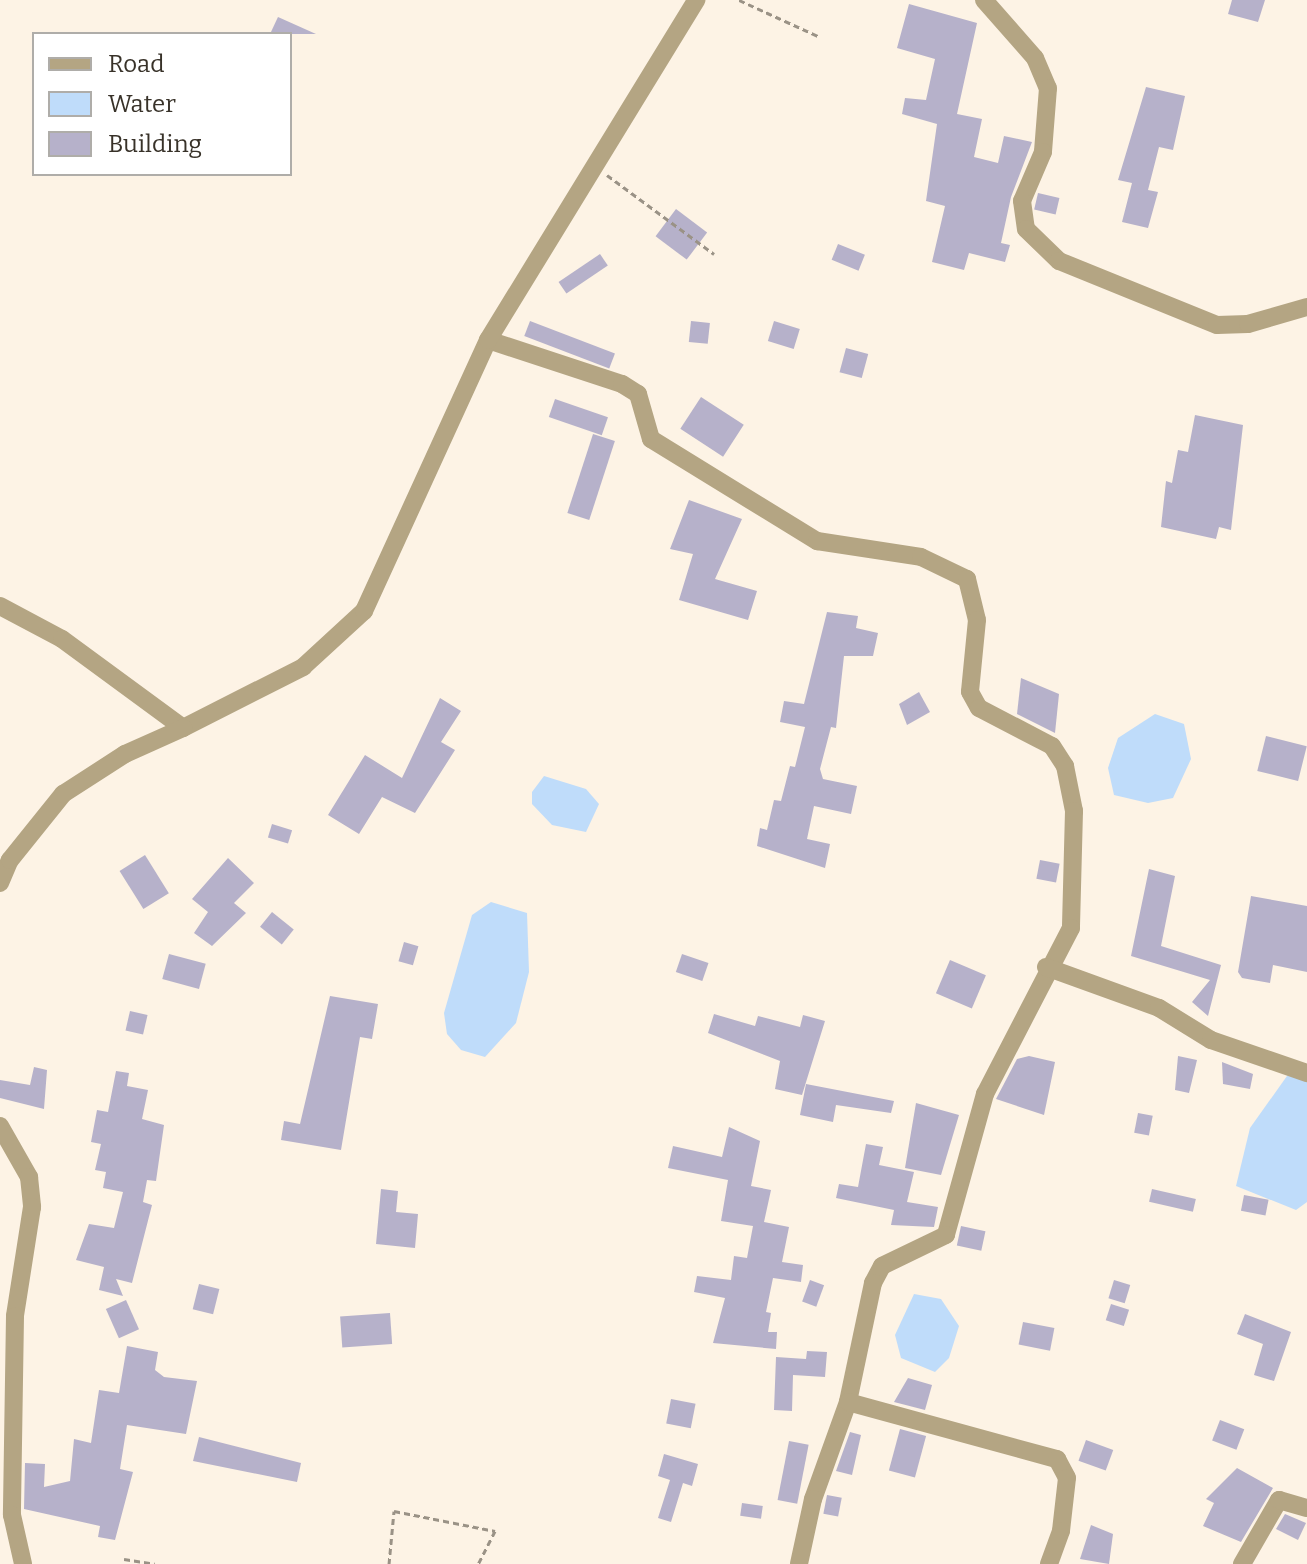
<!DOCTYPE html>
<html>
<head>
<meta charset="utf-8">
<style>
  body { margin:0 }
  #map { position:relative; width:1307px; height:1564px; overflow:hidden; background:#fdf3e5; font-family:Bitter,serif }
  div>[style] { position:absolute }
  .water>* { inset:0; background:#bfdcfa }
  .building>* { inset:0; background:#b6b1ca; transform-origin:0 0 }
  .path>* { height:3px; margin-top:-1.5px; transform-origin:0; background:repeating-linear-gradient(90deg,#9a9286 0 6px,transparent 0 10px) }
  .minor>* { height:18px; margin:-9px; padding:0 9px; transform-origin:9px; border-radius:9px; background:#b4a583 }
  span { translate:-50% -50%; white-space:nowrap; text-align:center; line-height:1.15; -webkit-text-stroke:6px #fff; paint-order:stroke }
  .legend { position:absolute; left:32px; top:32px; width:260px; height:144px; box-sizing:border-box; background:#fff; border:2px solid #afada9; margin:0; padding:10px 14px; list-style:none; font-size:24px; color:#383229 }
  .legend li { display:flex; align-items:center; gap:16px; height:40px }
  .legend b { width:40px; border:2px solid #afada9 }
</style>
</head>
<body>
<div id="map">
  <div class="water">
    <div style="clip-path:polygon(1155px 714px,1184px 724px,1191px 759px,1173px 798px,1148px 803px,1114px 795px,1108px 768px,1118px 738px)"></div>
    <div style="clip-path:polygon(544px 776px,586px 789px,599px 804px,586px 832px,552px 825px,532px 804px,532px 792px)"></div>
    <div style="clip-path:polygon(491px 902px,527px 913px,529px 972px,516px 1023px,485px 1057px,461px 1050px,447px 1034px,444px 1013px,472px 915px)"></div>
    <div style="clip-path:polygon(1287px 1076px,1307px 1077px,1307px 1202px,1296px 1210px,1236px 1186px,1250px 1128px)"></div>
    <div style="clip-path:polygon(914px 1294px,941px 1299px,959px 1326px,949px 1358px,935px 1372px,901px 1358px,895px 1335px)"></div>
  </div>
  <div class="building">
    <div style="clip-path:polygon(1232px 0,1265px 0,1258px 22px,1228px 14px)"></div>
    <div style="clip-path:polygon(909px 4px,977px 23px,957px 114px,982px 119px,974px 157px,998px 163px,1004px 136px,1032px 142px,1011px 197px,1001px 243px,1010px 245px,1005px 262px,969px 253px,964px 270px,932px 262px,945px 206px,926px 201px,937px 124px,902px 114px,905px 98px,926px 100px,935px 59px,897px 48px)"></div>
    <div style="clip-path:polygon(278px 17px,316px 34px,270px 34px)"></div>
    <div style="clip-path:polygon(1146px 87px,1185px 96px,1173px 150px,1159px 147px,1148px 190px,1158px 192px,1148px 228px,1122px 222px,1132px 183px,1118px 180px)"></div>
    <div style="left:1038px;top:193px;width:22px;height:17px;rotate:13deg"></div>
    <div style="left:676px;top:209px;width:39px;height:34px;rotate:37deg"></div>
    <div style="left:838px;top:244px;width:29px;height:17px;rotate:22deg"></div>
    <div style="left:600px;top:254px;width:14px;height:50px;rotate:56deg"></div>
    <div style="left:530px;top:321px;width:91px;height:16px;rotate:21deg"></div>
    <div style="left:691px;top:321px;width:19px;height:21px;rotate:6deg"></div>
    <div style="left:774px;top:321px;width:27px;height:21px;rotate:17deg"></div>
    <div style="left:846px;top:348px;width:23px;height:25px;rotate:15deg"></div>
    <div style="left:701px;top:397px;width:51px;height:38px;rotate:33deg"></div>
    <div style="left:555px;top:399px;width:56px;height:19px;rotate:19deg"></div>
    <div style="clip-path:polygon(1195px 415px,1243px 425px,1231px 530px,1219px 527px,1216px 539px,1161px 527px,1166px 481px,1172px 483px,1178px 450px,1188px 452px)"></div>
    <div style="left:593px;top:434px;width:23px;height:83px;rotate:18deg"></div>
    <div style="clip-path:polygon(689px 500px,742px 519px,715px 579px,757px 591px,748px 620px,679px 600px,693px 554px,670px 549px)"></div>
    <div style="clip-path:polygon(827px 612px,858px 616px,856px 628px,878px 633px,873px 656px,844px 656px,836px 728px,831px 727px,820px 769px,823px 779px,857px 786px,851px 814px,814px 806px,807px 839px,830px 844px,825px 868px,757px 846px,760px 828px,767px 830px,774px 800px,781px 801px,790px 766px,795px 767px,805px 727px,780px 722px,784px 701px,804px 704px)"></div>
    <div style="clip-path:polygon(1021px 678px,1059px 694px,1055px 733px,1017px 714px)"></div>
    <div style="clip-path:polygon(919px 692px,930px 712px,907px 725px,899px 704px)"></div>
    <div style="clip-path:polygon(440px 698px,461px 711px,441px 742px,455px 750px,415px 813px,382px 797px,359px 834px,328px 815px,365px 755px,402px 778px)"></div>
    <div style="left:1266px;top:736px;width:42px;height:36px;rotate:14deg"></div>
    <div style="left:272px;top:824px;width:21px;height:14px;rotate:17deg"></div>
    <div style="left:145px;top:855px;width:45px;height:30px;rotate:58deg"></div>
    <div style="clip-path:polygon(228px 858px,254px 883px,234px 903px,246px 913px,212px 946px,194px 933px,208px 912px,192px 899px)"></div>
    <div style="left:1040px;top:860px;width:20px;height:19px;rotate:11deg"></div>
    <div style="clip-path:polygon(1149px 869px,1175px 876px,1161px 946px,1221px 965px,1208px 1016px,1192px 1002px,1210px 980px,1131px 956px)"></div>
    <div style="clip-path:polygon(1251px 896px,1307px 906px,1307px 972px,1273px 965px,1270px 983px,1242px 978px,1238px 972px)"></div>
    <div style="left:272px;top:912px;width:28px;height:19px;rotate:39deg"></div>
    <div style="left:404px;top:942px;width:15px;height:20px;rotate:16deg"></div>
    <div style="left:169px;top:954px;width:38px;height:26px;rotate:15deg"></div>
    <div style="left:682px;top:954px;width:28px;height:19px;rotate:19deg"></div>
    <div style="left:950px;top:960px;width:39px;height:36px;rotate:23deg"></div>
    <div style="clip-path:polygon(330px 996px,378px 1004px,372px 1039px,360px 1037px,341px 1150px,281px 1140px,284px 1121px,300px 1124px)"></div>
    <div style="left:130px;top:1011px;width:18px;height:20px;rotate:13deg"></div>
    <div style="clip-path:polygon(714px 1014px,755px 1026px,758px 1016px,800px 1027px,803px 1015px,825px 1021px,802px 1095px,775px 1089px,780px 1061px,708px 1033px)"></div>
    <div style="clip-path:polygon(1029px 1056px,1055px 1062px,1044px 1115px,996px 1099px,1017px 1059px)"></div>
    <div style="clip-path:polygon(1178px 1056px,1197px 1060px,1189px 1093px,1175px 1090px)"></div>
    <div style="clip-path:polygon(1222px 1062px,1253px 1074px,1250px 1089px,1223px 1084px)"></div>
    <div style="clip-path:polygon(34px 1067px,47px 1070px,44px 1109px,0 1098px,0 1080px,30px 1085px)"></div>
    <div style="clip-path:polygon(116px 1071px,129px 1073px,127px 1086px,148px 1090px,142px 1119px,164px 1125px,156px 1181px,147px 1180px,143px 1202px,152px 1205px,132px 1283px,116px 1279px,123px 1296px,99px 1290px,104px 1267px,76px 1260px,89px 1224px,114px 1228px,123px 1192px,103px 1188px,106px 1172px,95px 1170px,101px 1144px,91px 1142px,97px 1110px,108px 1112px)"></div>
    <div style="clip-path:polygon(806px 1084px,894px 1101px,891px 1113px,836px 1105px,833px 1122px,800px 1115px)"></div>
    <div style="clip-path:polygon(916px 1103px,959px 1115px,941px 1175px,905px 1168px)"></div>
    <div style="left:1138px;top:1113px;width:15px;height:20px;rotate:11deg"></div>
    <div style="clip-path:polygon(729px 1127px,760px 1141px,751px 1186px,771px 1190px,764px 1222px,789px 1227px,782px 1262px,803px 1265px,801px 1282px,773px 1278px,766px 1312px,771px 1313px,768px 1332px,777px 1332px,776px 1349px,713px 1343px,725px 1298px,694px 1292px,697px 1276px,731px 1280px,734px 1256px,747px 1258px,753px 1226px,721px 1221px,728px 1180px,668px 1168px,673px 1146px,722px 1157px)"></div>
    <div style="clip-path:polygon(866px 1144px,883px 1147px,879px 1165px,914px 1172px,907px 1202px,938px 1207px,934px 1227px,891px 1225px,894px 1210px,836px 1198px,839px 1184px,858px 1187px)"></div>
    <div style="clip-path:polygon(381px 1189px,398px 1191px,396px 1212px,418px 1214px,415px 1248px,376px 1244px)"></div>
    <div style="left:1152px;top:1189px;width:45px;height:13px;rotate:13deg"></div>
    <div style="left:1244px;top:1195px;width:25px;height:16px;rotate:11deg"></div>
    <div style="left:961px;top:1226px;width:25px;height:20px;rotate:12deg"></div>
    <div style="left:810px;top:1280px;width:15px;height:23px;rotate:20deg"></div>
    <div style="left:1114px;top:1280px;width:17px;height:19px;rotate:17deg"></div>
    <div style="left:199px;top:1284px;width:21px;height:26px;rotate:14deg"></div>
    <div style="left:126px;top:1300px;width:32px;height:22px;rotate:66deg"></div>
    <div style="left:1111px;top:1304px;width:19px;height:17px;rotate:18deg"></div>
    <div style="left:390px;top:1313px;width:31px;height:50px;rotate:86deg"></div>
    <div style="clip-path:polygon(1245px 1314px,1291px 1332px,1274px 1381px,1254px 1375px,1263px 1344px,1237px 1334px)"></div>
    <div style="left:1023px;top:1322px;width:32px;height:23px;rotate:11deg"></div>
    <div style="clip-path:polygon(127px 1346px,158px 1352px,155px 1370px,164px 1377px,197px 1381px,186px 1434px,127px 1425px,120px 1469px,133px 1472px,115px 1540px,98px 1537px,100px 1526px,24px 1509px,25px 1463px,45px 1464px,44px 1487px,70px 1481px,74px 1439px,91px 1443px,99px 1390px,119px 1393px)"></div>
    <div style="clip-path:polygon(807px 1351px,827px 1352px,825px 1377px,793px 1375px,792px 1411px,774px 1410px,776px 1357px,806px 1359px)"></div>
    <div style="clip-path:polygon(908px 1378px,932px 1385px,925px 1410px,894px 1402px)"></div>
    <div style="left:671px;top:1399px;width:25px;height:25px;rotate:11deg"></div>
    <div style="left:1220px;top:1420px;width:26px;height:22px;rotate:21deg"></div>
    <div style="left:900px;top:1429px;width:27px;height:43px;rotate:15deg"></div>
    <div style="clip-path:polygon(850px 1432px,861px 1435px,852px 1475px,836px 1471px)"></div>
    <div style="clip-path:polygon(199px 1437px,301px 1463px,297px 1482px,193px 1461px)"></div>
    <div style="left:1086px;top:1440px;width:29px;height:22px;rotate:20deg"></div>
    <div style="left:789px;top:1441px;width:20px;height:60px;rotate:11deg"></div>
    <div style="clip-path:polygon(664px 1454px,698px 1464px,692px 1486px,683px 1483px,671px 1522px,658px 1518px,670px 1480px,658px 1476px)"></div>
    <div style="clip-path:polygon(1237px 1468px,1273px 1488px,1241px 1542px,1203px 1526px,1214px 1503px,1206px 1499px)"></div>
    <div style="left:827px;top:1495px;width:15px;height:19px;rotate:11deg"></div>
    <div style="left:742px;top:1503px;width:21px;height:13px;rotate:8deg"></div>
    <div style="clip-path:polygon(1285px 1514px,1306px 1523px,1298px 1540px,1276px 1529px)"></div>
    <div style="clip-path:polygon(1091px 1525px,1113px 1534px,1109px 1564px,1080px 1559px)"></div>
  </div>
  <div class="path">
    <div style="left:739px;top:0;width:87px;rotate:24.5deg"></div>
    <div style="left:607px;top:175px;width:133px;rotate:36.4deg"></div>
    <div style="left:124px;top:1559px;width:31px;rotate:9deg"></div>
    <div style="left:389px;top:1564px;width:53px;rotate:-84.6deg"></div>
    <div style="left:394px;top:1511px;width:103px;rotate:11.2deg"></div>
    <div style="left:495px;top:1531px;width:37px;rotate:117deg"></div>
  </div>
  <div class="minor">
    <div style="left:984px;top:0;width:77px;rotate:48.7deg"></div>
    <div style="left:1035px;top:58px;width:33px;rotate:67deg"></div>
    <div style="left:1048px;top:88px;width:64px;rotate:94.5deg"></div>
    <div style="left:1043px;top:152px;width:53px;rotate:113.2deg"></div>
    <div style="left:1022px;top:201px;width:28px;rotate:82deg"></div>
    <div style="left:1026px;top:229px;width:46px;rotate:44.1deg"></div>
    <div style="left:1059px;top:261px;width:170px;rotate:22.1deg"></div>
    <div style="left:1217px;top:325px;width:31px;rotate:-2deg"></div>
    <div style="left:1248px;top:324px;width:61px;rotate:-16.1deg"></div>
    <div style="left:488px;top:340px;width:141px;rotate:18.2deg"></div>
    <div style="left:622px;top:384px;width:19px;rotate:32deg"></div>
    <div style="left:638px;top:394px;width:47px;rotate:73.9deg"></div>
    <div style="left:651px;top:439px;width:195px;rotate:31.6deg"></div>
    <div style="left:817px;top:541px;width:105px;rotate:8.7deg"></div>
    <div style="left:921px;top:557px;width:51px;rotate:25.6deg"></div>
    <div style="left:967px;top:579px;width:42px;rotate:76.3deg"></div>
    <div style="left:977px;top:620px;width:72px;rotate:95.6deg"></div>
    <div style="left:970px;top:692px;width:18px;rotate:61deg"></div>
    <div style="left:979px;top:708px;width:82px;rotate:27.5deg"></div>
    <div style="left:1052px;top:746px;width:24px;rotate:57deg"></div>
    <div style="left:1065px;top:766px;width:46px;rotate:78.7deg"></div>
    <div style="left:1074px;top:811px;width:117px;rotate:91.5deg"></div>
    <div style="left:1071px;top:928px;width:187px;rotate:117.4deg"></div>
    <div style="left:985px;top:1094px;width:146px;rotate:105.5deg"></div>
    <div style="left:946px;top:1235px;width:71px;rotate:154.2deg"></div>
    <div style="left:882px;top:1266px;width:19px;rotate:118deg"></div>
    <div style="left:873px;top:1283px;width:122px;rotate:101.9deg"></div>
    <div style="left:848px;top:1402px;width:103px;rotate:109.8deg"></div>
    <div style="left:813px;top:1499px;width:66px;rotate:102.2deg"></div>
    <div style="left:0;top:606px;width:70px;rotate:28deg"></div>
    <div style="left:62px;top:639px;width:150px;rotate:36.3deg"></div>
    <div style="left:183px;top:728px;width:135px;rotate:-26.9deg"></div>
    <div style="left:303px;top:667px;width:83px;rotate:-42.6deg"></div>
    <div style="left:364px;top:611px;width:298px;rotate:-65.4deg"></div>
    <div style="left:488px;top:340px;width:399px;rotate:-58.5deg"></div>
    <div style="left:0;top:883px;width:25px;rotate:-67deg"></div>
    <div style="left:10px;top:860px;width:85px;rotate:-51.2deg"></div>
    <div style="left:63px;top:794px;width:74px;rotate:-32.8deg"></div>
    <div style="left:125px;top:754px;width:64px;rotate:-24.1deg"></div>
    <div style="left:1046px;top:967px;width:120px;rotate:19.9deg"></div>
    <div style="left:1159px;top:1008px;width:61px;rotate:31.6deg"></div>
    <div style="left:1211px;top:1040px;width:102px;rotate:19deg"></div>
    <div style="left:0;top:1126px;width:59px;rotate:60.4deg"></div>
    <div style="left:29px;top:1177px;width:30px;rotate:84deg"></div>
    <div style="left:32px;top:1207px;width:110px;rotate:98.9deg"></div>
    <div style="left:15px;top:1316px;width:199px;rotate:90.9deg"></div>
    <div style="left:12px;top:1515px;width:50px;rotate:77.3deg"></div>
    <div style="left:848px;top:1402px;width:217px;rotate:15.3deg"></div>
    <div style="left:1057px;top:1459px;width:21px;rotate:62deg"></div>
    <div style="left:1067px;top:1478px;width:53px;rotate:96.5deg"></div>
    <div style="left:1061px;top:1531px;width:35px;rotate:110deg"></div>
    <div style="left:1242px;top:1564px;width:74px;rotate:-60deg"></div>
    <div style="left:1279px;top:1500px;width:29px;rotate:16deg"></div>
  </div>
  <ul class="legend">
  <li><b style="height:10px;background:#b4a583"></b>Road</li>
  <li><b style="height:22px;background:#bfdcfa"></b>Water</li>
  <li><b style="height:22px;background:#b6b1ca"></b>Building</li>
  </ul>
</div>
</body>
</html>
